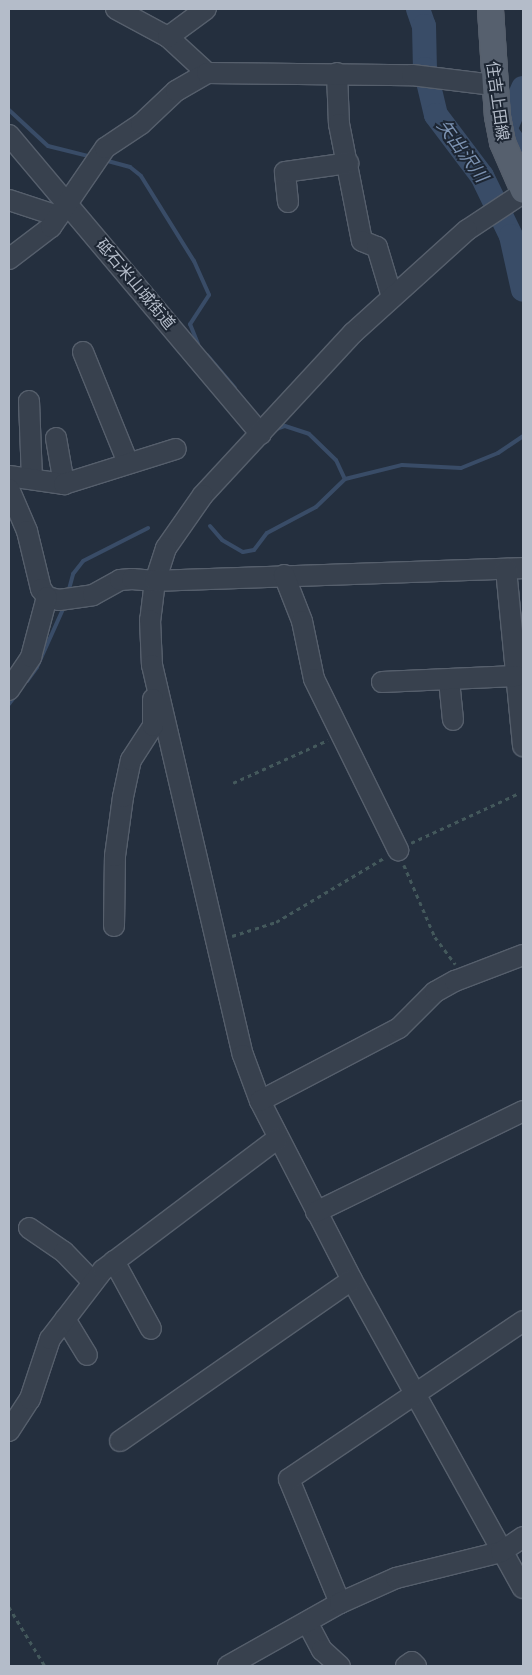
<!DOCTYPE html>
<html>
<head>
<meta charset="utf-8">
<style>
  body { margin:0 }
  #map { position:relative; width:532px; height:1675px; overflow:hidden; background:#242f3e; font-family:"Asap Condensed","Noto Sans JP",sans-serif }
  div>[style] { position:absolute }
  .stream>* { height:4px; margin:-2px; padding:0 2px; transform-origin:2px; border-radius:2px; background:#394c67 }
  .river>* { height:24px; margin:-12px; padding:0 12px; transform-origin:12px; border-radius:12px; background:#394c67 }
  .path>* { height:2.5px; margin-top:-1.25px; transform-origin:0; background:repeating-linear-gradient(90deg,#44595c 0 4px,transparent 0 8px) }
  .roads { filter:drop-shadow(1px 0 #565f6c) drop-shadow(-1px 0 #565f6c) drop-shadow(0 1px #565f6c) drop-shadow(0 -1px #565f6c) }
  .minor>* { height:20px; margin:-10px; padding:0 10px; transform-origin:10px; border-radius:10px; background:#38414e }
  .major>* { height:25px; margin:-12.5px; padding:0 12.5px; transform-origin:12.5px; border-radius:12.5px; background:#56606e }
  span { translate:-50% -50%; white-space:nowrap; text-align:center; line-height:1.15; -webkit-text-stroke:4px #1d2633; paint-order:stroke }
  .street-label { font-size:16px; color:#b4bcc9 }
  .water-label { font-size:18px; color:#7c92b1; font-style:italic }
  .frame { position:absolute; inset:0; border:10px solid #b4bcc9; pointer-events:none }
</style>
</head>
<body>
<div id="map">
  <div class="stream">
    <div style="left:9px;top:110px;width:53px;rotate:42.7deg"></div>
    <div style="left:48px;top:146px;width:45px;rotate:14deg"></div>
    <div style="left:104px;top:160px;width:27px;rotate:15deg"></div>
    <div style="left:130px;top:167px;width:14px;rotate:39deg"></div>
    <div style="left:141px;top:176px;width:100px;rotate:58.1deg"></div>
    <div style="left:194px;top:261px;width:37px;rotate:66deg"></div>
    <div style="left:209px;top:295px;width:35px;rotate:123deg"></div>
    <div style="left:190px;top:324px;width:22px;rotate:68deg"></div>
    <div style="left:207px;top:355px;width:43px;rotate:49.7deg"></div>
    <div style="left:276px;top:429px;width:9px;rotate:-18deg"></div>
    <div style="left:285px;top:426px;width:25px;rotate:18deg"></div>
    <div style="left:309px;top:434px;width:37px;rotate:44deg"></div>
    <div style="left:336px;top:460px;width:21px;rotate:65deg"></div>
    <div style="left:210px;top:526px;width:18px;rotate:49deg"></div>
    <div style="left:222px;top:540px;width:24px;rotate:30deg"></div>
    <div style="left:243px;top:552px;width:11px;rotate:-10deg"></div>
    <div style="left:254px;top:550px;width:21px;rotate:-53deg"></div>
    <div style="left:267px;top:533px;width:55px;rotate:-28deg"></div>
    <div style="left:316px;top:507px;width:40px;rotate:-44deg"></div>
    <div style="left:345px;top:479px;width:59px;rotate:-13.8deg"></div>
    <div style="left:402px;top:465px;width:59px;rotate:2.9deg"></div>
    <div style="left:461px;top:468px;width:40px;rotate:-22deg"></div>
    <div style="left:498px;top:453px;width:30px;rotate:-34deg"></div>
    <div style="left:68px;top:593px;width:20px;rotate:-75deg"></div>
    <div style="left:73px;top:574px;width:16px;rotate:-52deg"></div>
    <div style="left:83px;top:561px;width:73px;rotate:-26.9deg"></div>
    <div style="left:27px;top:681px;width:17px;rotate:-54deg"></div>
    <div style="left:37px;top:667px;width:66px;rotate:-65.8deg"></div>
    <div style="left:9px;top:704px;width:10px;rotate:-53deg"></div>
  </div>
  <div class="river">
    <div style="left:418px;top:9px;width:18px;rotate:71deg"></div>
    <div style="left:424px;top:26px;width:43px;rotate:88.7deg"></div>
    <div style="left:425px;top:69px;width:47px;rotate:76.6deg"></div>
    <div style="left:436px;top:115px;width:76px;rotate:53deg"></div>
    <div style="left:482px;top:176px;width:67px;rotate:64.2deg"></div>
    <div style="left:511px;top:236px;width:55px;rotate:77.5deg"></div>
    <div style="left:523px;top:88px;width:46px;rotate:113.2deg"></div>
    <div style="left:505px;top:130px;width:31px;rotate:54deg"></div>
  </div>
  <div class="path">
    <div style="left:233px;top:783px;width:104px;rotate:-24.4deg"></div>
    <div style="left:411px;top:843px;width:117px;rotate:-24.8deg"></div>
    <div style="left:404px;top:865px;width:78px;rotate:66.7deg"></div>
    <div style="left:435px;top:937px;width:34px;rotate:53deg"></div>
    <div style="left:232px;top:936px;width:46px;rotate:-17.7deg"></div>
    <div style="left:276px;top:922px;width:126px;rotate:-30.7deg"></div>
    <div style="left:9px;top:1607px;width:69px;rotate:58.6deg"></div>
  </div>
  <div class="roads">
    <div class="minor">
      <div style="left:116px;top:9px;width:59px;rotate:28.3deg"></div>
      <div style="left:168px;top:37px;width:53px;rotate:42.7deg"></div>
      <div style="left:168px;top:37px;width:47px;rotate:-36.4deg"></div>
      <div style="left:337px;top:73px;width:51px;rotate:87.8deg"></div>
      <div style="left:339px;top:124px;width:119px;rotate:78.9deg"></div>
      <div style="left:362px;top:241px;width:16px;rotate:22deg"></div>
      <div style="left:377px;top:247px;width:52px;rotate:73.3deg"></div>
      <div style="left:9px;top:135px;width:391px;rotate:49.9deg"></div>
      <div style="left:523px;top:193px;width:67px;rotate:146.5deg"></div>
      <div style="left:467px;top:230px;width:154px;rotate:137.9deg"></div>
      <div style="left:353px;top:333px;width:221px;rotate:132.8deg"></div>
      <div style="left:203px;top:495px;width:65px;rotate:124.9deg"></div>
      <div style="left:166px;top:548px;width:35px;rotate:108deg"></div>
      <div style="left:155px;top:581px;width:39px;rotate:97deg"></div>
      <div style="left:150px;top:620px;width:45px;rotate:87.5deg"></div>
      <div style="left:152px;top:665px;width:400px;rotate:76.9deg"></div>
      <div style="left:243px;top:1055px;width:49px;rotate:69.7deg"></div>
      <div style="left:260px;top:1101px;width:201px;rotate:62.8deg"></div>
      <div style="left:352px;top:1280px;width:352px;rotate:61deg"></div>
      <div style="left:9px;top:200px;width:52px;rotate:18.1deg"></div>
      <div style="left:288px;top:202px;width:30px;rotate:-96deg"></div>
      <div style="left:285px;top:172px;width:64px;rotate:-8.1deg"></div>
      <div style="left:9px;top:259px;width:53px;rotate:-37.3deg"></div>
      <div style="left:51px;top:227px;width:96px;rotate:-55.6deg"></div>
      <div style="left:105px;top:148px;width:43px;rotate:-33.7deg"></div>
      <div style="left:141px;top:124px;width:48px;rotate:-43.3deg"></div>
      <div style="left:176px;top:91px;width:36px;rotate:-30deg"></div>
      <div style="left:207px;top:73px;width:205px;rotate:0.6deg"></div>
      <div style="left:412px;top:75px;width:82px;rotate:7deg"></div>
      <div style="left:83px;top:352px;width:120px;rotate:67.9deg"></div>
      <div style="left:29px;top:401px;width:78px;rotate:87.8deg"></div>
      <div style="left:56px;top:438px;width:47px;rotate:80.1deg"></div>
      <div style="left:9px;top:476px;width:56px;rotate:8.3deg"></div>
      <div style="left:64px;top:484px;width:117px;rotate:-17.4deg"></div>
      <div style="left:9px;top:489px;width:46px;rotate:66.8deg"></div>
      <div style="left:27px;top:531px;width:60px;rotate:76.4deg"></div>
      <div style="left:41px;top:589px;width:10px;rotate:53deg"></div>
      <div style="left:47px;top:597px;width:12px;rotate:14deg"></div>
      <div style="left:59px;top:600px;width:34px;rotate:-8deg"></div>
      <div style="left:93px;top:595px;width:31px;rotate:-29deg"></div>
      <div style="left:120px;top:580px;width:12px;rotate:-5deg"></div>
      <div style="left:132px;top:579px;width:23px;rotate:5deg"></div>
      <div style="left:155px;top:581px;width:368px;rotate:-2deg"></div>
      <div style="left:506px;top:569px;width:178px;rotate:84.5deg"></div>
      <div style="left:284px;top:575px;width:49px;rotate:68.6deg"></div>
      <div style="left:302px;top:621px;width:59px;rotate:78.3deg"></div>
      <div style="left:314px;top:679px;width:191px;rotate:63.8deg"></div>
      <div style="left:449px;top:680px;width:40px;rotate:84.3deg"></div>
      <div style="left:382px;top:682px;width:134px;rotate:-2.6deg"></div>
      <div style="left:9px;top:690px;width:40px;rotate:-56deg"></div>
      <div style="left:31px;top:657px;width:62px;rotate:-75.1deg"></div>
      <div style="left:114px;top:926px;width:70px;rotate:-89.2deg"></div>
      <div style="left:115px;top:856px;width:60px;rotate:-82.3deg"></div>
      <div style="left:123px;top:797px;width:38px;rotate:-78deg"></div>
      <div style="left:131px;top:760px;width:40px;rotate:-57.1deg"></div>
      <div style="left:153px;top:726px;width:27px;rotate:-90deg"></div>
      <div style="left:260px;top:1101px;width:157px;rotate:-27.7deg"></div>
      <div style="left:399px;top:1028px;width:51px;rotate:-45deg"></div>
      <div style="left:435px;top:992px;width:23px;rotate:-29deg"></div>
      <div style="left:455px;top:981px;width:73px;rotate:-20.9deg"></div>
      <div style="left:316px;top:1212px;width:230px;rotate:-26deg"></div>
      <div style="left:29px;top:1228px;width:42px;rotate:34.4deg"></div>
      <div style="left:64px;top:1252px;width:42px;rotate:46deg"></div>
      <div style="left:114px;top:1261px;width:77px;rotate:61.4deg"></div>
      <div style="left:65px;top:1319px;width:42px;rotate:58.6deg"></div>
      <div style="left:9px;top:1431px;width:38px;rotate:-57deg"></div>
      <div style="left:30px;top:1399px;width:63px;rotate:-71.6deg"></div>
      <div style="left:50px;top:1339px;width:87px;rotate:-52.5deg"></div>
      <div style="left:103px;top:1270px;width:218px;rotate:-37deg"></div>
      <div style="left:120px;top:1441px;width:282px;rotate:-34.8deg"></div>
      <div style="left:340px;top:1603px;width:134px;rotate:-112.4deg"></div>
      <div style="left:289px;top:1479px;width:282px;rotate:-34deg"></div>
      <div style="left:307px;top:1622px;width:32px;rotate:62deg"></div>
      <div style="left:322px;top:1650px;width:24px;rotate:42deg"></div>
      <div style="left:228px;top:1666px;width:129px;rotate:-29.4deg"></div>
      <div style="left:340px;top:1603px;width:61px;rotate:-24.1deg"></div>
      <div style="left:396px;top:1578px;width:108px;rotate:-13.9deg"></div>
      <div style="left:501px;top:1552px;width:27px;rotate:-34deg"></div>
      <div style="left:406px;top:1666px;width:7px;rotate:-34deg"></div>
      <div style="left:412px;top:1662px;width:6px;rotate:45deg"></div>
    </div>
    <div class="major">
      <div style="left:490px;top:9px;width:107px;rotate:86.3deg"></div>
      <div style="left:497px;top:116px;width:26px;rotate:79deg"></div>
      <div style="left:502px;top:142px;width:52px;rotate:66.4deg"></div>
    </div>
  </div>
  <div class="street-label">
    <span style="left:498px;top:101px;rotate:82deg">住吉上田線</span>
    <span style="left:136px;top:284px;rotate:50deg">砥石米山城街道</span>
  </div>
  <div class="water-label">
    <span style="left:462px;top:151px;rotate:54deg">矢出沢川</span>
  </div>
  <div class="frame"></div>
</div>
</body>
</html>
